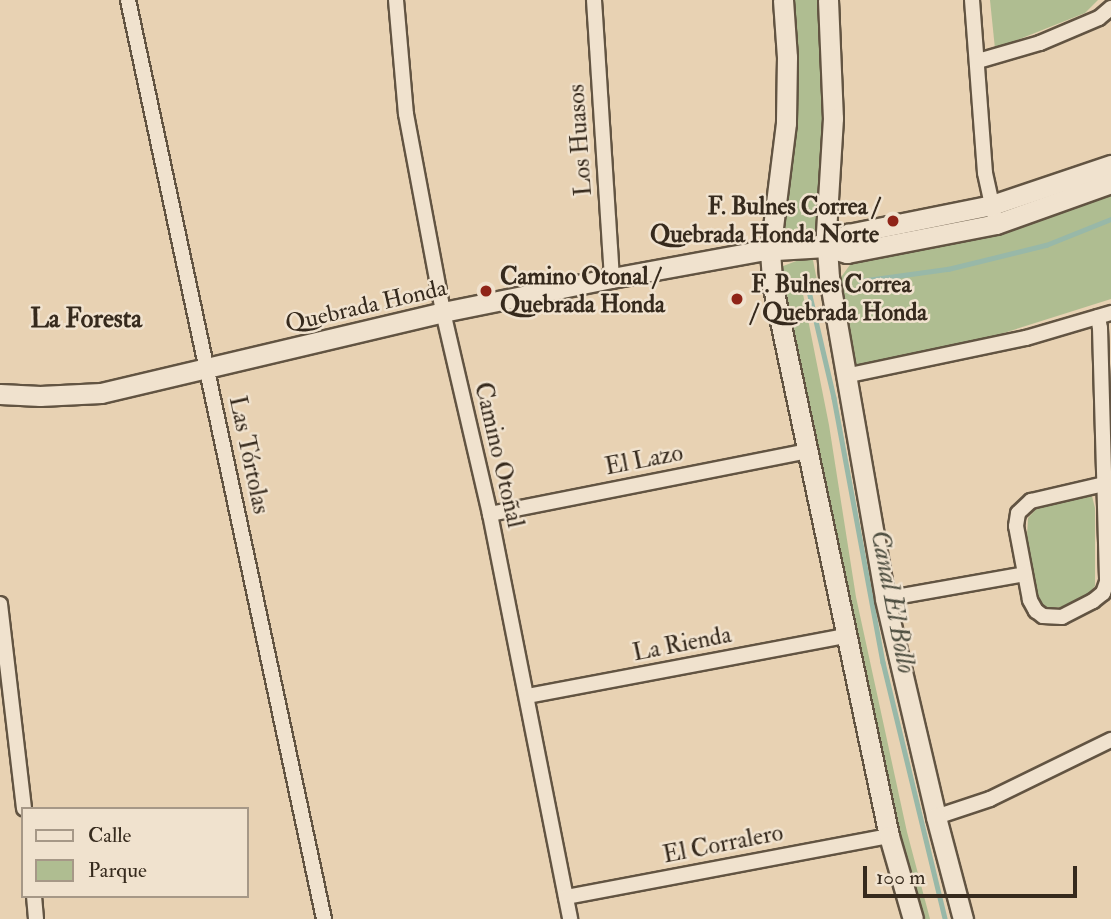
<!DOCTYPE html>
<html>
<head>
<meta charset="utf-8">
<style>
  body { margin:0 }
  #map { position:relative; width:1111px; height:919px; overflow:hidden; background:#e8d2b3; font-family:"IM FELL Double Pica",serif }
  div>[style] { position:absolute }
  .green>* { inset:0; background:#afbd91 }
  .stream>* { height:4.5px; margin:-2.25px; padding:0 2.25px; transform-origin:2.25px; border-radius:2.25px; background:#98b8a8 }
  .roads { filter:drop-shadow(2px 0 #625442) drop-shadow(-2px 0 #625442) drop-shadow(0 2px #625442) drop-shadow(0 -2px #625442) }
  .minor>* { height:14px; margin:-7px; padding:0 7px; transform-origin:7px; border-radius:7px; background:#f0e2ce }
  .tertiary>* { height:19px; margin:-9.5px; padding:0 9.5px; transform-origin:9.5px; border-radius:9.5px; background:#f0e2ce }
  .dots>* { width:19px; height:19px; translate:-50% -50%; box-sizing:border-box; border:4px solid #f0e2ce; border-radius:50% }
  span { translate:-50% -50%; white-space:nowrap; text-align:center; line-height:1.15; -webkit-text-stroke:5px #f0e2ce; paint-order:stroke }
  .street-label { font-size:24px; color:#362a1d }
  .poi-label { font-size:24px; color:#362a1d; font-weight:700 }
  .right { translate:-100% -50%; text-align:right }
  .left { translate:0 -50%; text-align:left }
  .neighbourhood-label { font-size:26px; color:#362a1d; font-weight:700 }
  .water-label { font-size:26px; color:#4e4e40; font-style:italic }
  .legend { position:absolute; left:21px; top:807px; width:228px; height:91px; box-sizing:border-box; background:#f0e2ce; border:2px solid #a69887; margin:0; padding:9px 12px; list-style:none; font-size:21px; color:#362a1d }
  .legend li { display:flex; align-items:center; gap:14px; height:35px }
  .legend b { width:35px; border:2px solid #a69887 }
  .scale { position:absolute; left:863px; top:866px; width:214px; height:32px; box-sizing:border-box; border:4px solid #362a1d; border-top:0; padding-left:9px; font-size:21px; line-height:24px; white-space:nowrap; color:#362a1d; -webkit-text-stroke:5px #f0e2ce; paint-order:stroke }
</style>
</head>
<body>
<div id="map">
  <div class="green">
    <div style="clip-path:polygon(791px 0,821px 0,823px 106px,818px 192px,815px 238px,777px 240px)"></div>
    <div style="clip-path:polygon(990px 0,1098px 0,1085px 13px,995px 49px)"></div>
    <div style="clip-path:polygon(1111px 193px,1111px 299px,988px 338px,854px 368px,839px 280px,852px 262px,975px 237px,1066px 211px)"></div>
    <div style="clip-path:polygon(812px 255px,819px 291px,803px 294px,829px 425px,856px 597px,907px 832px,930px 919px,915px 919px,778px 268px)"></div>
    <div style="clip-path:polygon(1083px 495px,1092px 496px,1095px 508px,1095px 586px,1086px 597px,1066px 607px,1046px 608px,1038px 599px,1027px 536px,1028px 518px,1039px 506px)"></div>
  </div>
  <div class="stream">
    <div style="left:860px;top:281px;width:89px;rotate:-7.8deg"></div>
    <div style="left:948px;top:269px;width:101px;rotate:-13.8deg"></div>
    <div style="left:1046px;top:245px;width:70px;rotate:-21.8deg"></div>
    <div style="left:809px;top:291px;width:110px;rotate:76.8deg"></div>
    <div style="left:834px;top:398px;width:269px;rotate:79.5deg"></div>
    <div style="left:883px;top:662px;width:264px;rotate:76.4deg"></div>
  </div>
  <div class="roads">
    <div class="minor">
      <div style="left:128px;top:0;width:940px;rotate:77.96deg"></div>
      <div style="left:396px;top:0;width:114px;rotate:85deg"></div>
      <div style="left:406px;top:114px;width:201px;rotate:79.4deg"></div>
      <div style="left:443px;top:312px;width:207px;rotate:76.9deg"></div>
      <div style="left:490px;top:514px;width:413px;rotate:78.8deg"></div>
      <div style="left:594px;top:0;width:279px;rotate:86.3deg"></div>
      <div style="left:972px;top:0;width:173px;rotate:85.7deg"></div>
      <div style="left:985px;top:173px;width:42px;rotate:77.6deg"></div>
      <div style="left:978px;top:61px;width:65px;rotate:-16.2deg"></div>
      <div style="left:1040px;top:43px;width:64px;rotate:-23deg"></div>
      <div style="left:1099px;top:18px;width:16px;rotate:-40deg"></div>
      <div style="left:1098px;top:317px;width:11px;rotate:80deg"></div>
      <div style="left:1100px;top:328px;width:254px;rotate:88.4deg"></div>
      <div style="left:1107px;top:582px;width:12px;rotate:110deg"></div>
      <div style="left:1103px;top:593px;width:13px;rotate:141deg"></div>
      <div style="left:1093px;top:601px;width:35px;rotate:153deg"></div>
      <div style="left:1062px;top:617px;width:19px;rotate:-177deg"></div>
      <div style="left:1043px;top:616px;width:9px;rotate:-144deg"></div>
      <div style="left:1036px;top:611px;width:13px;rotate:-119deg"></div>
      <div style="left:1030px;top:600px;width:75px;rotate:-100.7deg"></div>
      <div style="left:1016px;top:526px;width:13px;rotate:-81deg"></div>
      <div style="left:1018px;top:513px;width:18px;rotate:-43deg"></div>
      <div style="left:1031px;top:501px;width:75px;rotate:-13.1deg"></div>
      <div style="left:845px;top:376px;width:185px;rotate:-11.9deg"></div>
      <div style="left:1026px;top:338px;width:89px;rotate:-16.4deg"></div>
      <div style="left:490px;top:514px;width:323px;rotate:-11.2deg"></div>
      <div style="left:885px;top:599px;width:142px;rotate:-10.1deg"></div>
      <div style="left:0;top:604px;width:206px;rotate:83.3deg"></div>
      <div style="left:527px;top:696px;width:324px;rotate:-10.7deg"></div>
      <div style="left:936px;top:817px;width:57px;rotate:-18.4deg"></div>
      <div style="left:990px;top:799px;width:135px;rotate:-26deg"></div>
      <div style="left:34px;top:896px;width:23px;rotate:85deg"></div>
      <div style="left:566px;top:897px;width:329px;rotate:-10.7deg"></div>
    </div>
    <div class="tertiary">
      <div style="left:783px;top:0;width:57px;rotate:86deg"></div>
      <div style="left:787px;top:57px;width:66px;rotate:90.9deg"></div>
      <div style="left:786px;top:123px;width:129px;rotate:97.1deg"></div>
      <div style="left:770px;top:251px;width:32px;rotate:86deg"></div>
      <div style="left:772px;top:283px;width:565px;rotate:78.05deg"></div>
      <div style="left:889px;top:836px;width:86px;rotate:73.9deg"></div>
      <div style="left:828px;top:0;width:118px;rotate:87.6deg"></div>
      <div style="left:833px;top:118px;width:115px;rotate:93.5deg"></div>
      <div style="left:826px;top:233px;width:44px;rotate:86.1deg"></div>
      <div style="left:829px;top:277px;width:327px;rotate:80.1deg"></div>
      <div style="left:885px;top:599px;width:224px;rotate:76.8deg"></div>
      <div style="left:936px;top:817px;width:106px;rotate:75.2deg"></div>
      <div style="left:826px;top:247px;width:26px;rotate:-31deg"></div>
      <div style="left:848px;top:234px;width:147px;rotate:-11.4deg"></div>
      <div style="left:992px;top:205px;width:126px;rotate:-18.6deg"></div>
      <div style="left:0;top:394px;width:40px;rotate:2.9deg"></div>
      <div style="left:40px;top:396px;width:61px;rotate:-2.8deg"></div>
      <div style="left:101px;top:393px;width:351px;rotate:-13.3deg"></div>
      <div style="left:443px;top:312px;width:172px;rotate:-11.4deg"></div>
      <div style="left:612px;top:278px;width:149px;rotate:-10.4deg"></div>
      <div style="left:759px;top:251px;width:67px;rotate:-3.4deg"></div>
      <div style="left:826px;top:247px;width:22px;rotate:16deg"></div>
      <div style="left:847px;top:253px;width:152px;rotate:-11deg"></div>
      <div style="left:996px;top:224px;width:122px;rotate:-19.6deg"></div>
    </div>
  </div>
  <div class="dots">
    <div style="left:893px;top:221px;background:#8f2418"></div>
    <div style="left:486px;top:291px;background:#8f2418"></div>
    <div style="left:737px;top:299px;background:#8f2418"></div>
  </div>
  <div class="street-label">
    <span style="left:580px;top:140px;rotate:-94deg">Los Huasos</span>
    <span style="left:366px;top:306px;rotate:-13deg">Quebrada Honda</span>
    <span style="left:249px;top:455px;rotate:78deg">Las Tórtolas</span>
    <span style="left:499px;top:455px;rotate:77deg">Camino Otoñal</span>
    <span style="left:644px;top:460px;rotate:-11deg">El Lazo</span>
    <span style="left:682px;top:644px;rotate:-11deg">La Rienda</span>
    <span style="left:723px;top:844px;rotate:-11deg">El Corralero</span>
  </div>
  <div class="poi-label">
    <span class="right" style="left:879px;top:221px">F. Bulnes Correa /<br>Quebrada Honda Norte</span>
    <span class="left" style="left:500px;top:291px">Camino Otonal /<br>Quebrada Honda</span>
    <span class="left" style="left:751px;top:299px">F. Bulnes Correa<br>/ Quebrada Honda</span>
  </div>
  <div class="neighbourhood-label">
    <span style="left:86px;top:320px">La Foresta</span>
  </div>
  <div class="water-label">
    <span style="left:892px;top:602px;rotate:79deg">Canal El Bollo</span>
  </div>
  <ul class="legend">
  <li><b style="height:9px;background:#f0e2ce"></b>Calle</li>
  <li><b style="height:19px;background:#afbd91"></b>Parque</li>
  </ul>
  <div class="scale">100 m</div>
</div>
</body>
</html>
